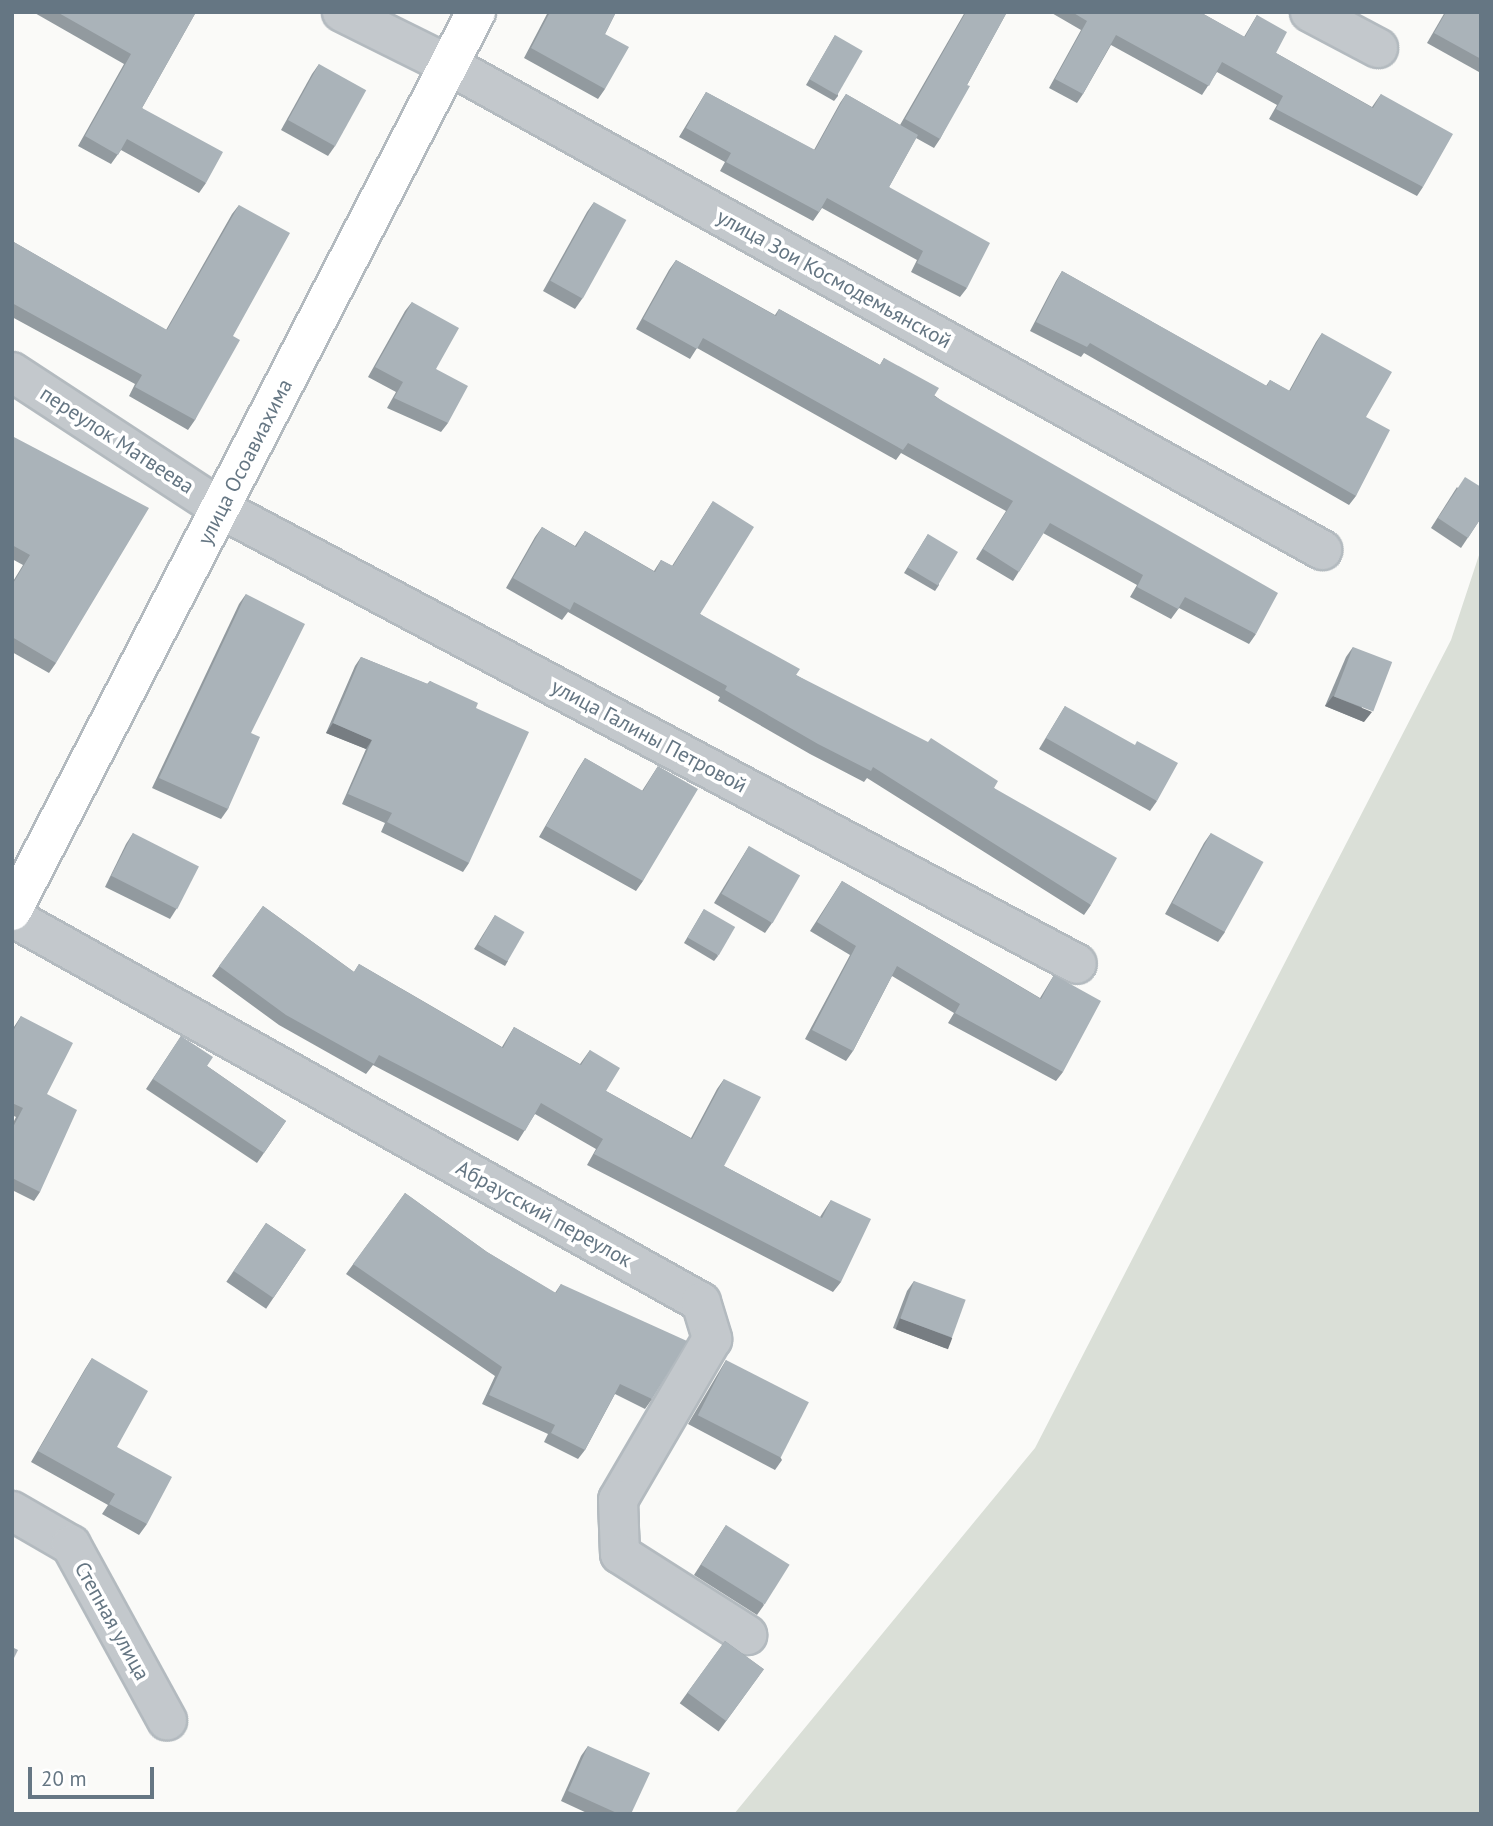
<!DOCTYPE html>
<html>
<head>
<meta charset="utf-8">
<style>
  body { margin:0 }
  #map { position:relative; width:1493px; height:1826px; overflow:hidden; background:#fafaf8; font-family:"PT Sans",sans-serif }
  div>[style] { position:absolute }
  .green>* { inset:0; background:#dadfd7 }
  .roads { filter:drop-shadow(2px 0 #b3babf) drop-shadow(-2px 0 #b3babf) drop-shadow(0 2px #b3babf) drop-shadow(0 -2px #b3babf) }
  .street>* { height:38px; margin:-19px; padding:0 19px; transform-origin:19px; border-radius:19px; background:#c3c8cc }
  .secondary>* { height:38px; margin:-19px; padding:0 19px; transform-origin:19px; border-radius:19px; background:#fff }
  .wall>* { inset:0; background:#929a9f; transform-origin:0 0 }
  .shaded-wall>* { inset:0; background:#777d82; transform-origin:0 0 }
  .building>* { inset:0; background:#aab3b9; transform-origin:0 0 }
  span { translate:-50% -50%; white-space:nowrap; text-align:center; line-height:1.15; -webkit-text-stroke:7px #fff; paint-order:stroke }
  .street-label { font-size:21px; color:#657683 }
  .frame { position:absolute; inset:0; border:14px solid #657683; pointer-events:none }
  .scale { position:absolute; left:28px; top:1767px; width:126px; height:32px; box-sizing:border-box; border:4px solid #657683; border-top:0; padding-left:9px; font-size:21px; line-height:24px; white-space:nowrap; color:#657683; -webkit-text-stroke:5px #fff; paint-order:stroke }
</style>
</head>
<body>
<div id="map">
  <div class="green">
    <div style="clip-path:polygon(1481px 549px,1481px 1814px,734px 1814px,1035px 1448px,1451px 640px)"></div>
  </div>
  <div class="roads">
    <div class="street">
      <div style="left:342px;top:12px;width:119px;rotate:26.4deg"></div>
      <div style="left:449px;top:65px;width:999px;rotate:29.05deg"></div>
      <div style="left:1310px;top:12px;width:77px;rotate:27.9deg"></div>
      <div style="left:12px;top:372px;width:250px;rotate:33.2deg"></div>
      <div style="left:221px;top:509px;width:969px;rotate:27.99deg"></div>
      <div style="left:12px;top:917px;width:789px;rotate:29.2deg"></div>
      <div style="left:701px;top:1302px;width:39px;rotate:73deg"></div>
      <div style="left:712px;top:1339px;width:186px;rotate:120.3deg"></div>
      <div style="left:618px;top:1500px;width:54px;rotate:87.9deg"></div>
      <div style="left:620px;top:1554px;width:151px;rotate:32.5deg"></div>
      <div style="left:12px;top:1511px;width:68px;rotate:30deg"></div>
      <div style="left:71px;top:1545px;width:200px;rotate:61.3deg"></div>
    </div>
    <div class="secondary">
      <div style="left:12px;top:911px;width:1012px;rotate:-62.7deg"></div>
    </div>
  </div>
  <div class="wall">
    <div style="clip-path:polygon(33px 12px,196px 12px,142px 108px,206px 183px,199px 193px,121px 150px,111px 164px,78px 146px,124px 64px)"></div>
    <div style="clip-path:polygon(548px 12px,616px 12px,605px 34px,605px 89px,598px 99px,524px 58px)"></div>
    <div style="clip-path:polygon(965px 12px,1007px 12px,967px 85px,940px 139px,934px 148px,916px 138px,889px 187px,967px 288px,960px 297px,911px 272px,917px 260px,822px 208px,813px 221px,720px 171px,725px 162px,679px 137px,706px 92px,814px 150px,840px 103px,846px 94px,900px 125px)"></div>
    <div style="clip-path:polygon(1050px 12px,1200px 12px,1244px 37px,1257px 15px,1276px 53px,1372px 107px,1381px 94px,1423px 187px,1417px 196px,1269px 119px,1277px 105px,1217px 72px,1202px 95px,1111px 45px,1083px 94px,1077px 103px,1049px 88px,1081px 30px)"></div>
    <div style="clip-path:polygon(1445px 12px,1481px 12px,1481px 70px,1479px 72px,1427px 43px)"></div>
    <div style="clip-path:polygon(835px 35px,838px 96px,834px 101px,806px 85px)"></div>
    <div style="clip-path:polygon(319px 64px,335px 146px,328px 156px,281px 130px,312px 74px)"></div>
    <div style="clip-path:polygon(594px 202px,582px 299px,575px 309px,543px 291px,587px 212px)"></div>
    <div style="clip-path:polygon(239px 205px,233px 336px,195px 420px,188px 430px,129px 396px,135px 384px,12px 317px,12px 241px,166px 330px,232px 214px)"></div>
    <div style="clip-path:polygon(676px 260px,775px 315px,779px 309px,880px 365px,884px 358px,1256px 634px,1249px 644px,1179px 608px,1171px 619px,1130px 597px,1137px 585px,1043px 533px,1013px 581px,976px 559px,1006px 511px,901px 453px,896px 460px,697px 348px,690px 359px,636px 329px,669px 270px)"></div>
    <div style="clip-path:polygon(1062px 271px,1266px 386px,1270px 380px,1289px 391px,1316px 342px,1322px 333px,1366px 417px,1356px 496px,1349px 505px,1084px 353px,1081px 357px,1030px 331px,1056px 281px)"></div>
    <div style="clip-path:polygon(412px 302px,436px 369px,448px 423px,441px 432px,387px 408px,396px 392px,368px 377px,405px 311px)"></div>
    <div style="clip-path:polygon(12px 436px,56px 663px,49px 673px,12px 652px,12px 583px,23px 565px,12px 559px)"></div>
    <div style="clip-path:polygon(1457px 487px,1481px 518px,1461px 548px,1431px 528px)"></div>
    <div style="clip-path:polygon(713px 501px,700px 614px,796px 675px,994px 788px,1091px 905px,1084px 915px,867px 778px,864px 782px,810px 754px,718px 701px,720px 697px,568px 612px,562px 620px,506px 588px,535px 537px,542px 527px,575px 546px,585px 531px,654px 571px,661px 560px,672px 566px)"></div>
    <div style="clip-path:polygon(928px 534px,939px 585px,935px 591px,904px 573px)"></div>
    <div style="clip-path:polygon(246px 594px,251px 733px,228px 809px,221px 819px,152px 788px,239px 604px)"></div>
    <div style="clip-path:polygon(1353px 647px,1364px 722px,1325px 706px,1346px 657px)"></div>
    <div style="clip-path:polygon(361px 657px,427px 684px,430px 681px,476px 708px,469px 863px,463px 872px,381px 832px,385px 823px,342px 804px,366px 749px,326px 733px,355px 666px)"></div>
    <div style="clip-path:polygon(1065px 706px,1157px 801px,1150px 811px,1039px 749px)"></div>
    <div style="clip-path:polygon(585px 758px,642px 791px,658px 766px,643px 881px,636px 891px,539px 837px,578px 769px)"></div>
    <div style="clip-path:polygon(133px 833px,177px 908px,170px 919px,105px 887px,126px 844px)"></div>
    <div style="clip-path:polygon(1211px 833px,1225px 932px,1218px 942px,1165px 914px,1204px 843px)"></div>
    <div style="clip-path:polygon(749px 846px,772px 923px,765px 933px,714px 903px)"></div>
    <div style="clip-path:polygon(842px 881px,1040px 998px,1054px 975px,1063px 1072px,1056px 1081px,948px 1023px,954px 1013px,892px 976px,853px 1051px,846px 1061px,805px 1039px,850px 955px,810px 931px)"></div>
    <div style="clip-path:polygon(263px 906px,354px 972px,359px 964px,502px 1047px,514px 1027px,580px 1064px,590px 1050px,606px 1091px,691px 1138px,717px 1089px,724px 1079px,724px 1166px,820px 1217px,831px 1200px,841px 1282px,833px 1292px,587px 1165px,596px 1149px,535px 1114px,518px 1141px,373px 1065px,366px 1074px,279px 1025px,212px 976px)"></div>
    <div style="clip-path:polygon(704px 909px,718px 956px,714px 961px,684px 943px)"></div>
    <div style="clip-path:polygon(495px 915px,508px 961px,505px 966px,474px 949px)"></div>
    <div style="clip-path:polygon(21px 1016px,47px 1094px,40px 1192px,34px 1201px,12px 1190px,12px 1125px,16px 1117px,12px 1115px,12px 1030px)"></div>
    <div style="clip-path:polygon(181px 1036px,207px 1066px,286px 1121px,257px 1163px,146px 1089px)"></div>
    <div style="clip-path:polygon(405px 1193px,487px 1252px,555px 1293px,561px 1284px,652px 1399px,645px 1409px,615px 1394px,585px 1450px,578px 1459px,544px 1442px,548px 1434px,482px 1404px,495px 1376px,346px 1274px)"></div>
    <div style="left:266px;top:1223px;width:48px;height:71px;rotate:34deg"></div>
    <div style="clip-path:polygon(914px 1281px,952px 1338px,945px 1348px,893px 1328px,907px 1291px)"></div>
    <div style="clip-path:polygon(92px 1358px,117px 1447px,147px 1524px,139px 1535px,102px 1514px,108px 1505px,31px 1462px,85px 1369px)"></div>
    <div style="clip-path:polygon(726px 1360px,782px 1460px,775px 1470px,688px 1424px)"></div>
    <div style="clip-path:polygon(726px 1525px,764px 1605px,757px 1615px,694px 1575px)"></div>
    <div style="left:725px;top:1641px;width:48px;height:77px;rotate:36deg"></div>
    <div style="clip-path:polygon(588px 1746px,631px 1814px,589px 1814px,561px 1801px,581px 1756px)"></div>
  </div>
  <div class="shaded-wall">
    <div style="clip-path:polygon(1333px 696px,1372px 712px,1364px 722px,1325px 706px)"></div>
    <div style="clip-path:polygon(333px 723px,372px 740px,366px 749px,326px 733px)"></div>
    <div style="left:900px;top:1318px;width:56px;height:12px;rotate:21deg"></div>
  </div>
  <div class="building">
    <div style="clip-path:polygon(57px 12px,196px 12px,142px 108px,223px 152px,206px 183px,127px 139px,118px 155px,85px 136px,131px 54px)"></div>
    <div style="clip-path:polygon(550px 12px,616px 12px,605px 34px,629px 47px,605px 89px,531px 48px)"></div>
    <div style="clip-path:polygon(966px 12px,1007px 12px,967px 85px,970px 86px,940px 139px,905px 119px)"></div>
    <div style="clip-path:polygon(1072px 12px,1200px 12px,1245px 37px,1257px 15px,1287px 32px,1276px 53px,1373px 108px,1381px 94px,1453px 134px,1423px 187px,1276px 109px,1283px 96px,1222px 62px,1209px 86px,1116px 35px,1083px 94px,1055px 79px,1087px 21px)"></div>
    <div style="clip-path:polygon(1446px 12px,1481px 12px,1481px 59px,1434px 33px)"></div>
    <div style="left:835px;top:35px;width:32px;height:51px;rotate:30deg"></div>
    <div style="left:319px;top:64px;width:54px;height:64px;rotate:29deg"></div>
    <div style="clip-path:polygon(706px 92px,815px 150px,846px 94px,918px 135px,889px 187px,990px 243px,967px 288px,917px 263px,923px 251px,827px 198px,819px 212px,726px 162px,731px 153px,686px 128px)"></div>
    <div style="left:594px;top:202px;width:37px;height:90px;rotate:29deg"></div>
    <div style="clip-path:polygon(239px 205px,290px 233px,233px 336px,240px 340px,195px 420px,135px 387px,142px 375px,12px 303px,12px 241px,167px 330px)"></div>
    <div style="clip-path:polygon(676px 260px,776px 316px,779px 309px,880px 365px,884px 358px,939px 388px,934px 396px,1278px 593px,1256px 634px,1185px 597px,1178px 609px,1137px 587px,1143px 575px,1050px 523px,1019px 572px,983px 549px,1013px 501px,908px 443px,903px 450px,703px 338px,697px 349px,643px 319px)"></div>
    <div style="clip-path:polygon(1062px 271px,1267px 386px,1270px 380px,1290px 391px,1322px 333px,1392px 372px,1366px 417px,1390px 430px,1356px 496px,1090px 343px,1087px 347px,1036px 322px)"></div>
    <div style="clip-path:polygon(412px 302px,459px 328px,436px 369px,468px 386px,448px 423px,394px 398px,403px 382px,375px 367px)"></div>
    <div style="clip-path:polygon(12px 436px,149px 508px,56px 663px,12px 637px,12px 585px,30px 555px,12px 545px)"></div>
    <div style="clip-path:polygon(1465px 477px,1481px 487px,1481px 518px,1468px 538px,1438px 518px)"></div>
    <div style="clip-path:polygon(713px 501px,754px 527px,700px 614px,800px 669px,796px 675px,928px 742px,931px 738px,998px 781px,994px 788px,1117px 858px,1091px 905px,873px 767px,871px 771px,818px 744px,725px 690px,727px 686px,574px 602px,570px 610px,513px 578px,542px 527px,576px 547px,585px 531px,655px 572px,661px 560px,673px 566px)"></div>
    <div style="left:928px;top:534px;width:35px;height:39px;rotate:31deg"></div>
    <div style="clip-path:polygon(246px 594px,305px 624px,251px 733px,260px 737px,228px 809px,159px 778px)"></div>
    <div style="left:1353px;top:647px;width:42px;height:53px;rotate:21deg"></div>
    <div style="clip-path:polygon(361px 657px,428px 684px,430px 681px,478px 703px,476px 708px,529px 732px,469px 863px,387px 822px,392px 813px,348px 794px,372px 740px,333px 723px)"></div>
    <div style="clip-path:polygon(1065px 706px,1135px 745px,1137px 741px,1178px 763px,1157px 801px,1046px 738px)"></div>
    <div style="clip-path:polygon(585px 758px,643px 791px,658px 766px,698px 789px,643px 881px,546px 826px)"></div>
    <div style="left:133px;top:833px;width:74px;height:48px;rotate:27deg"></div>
    <div style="left:1211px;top:833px;width:60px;height:80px;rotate:29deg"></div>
    <div style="left:749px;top:846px;width:59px;height:55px;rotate:30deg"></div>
    <div style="clip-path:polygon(842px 881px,1041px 999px,1054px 975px,1101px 1001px,1063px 1072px,955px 1013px,960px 1004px,897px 966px,853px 1051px,812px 1030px,856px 946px,817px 922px)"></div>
    <div style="clip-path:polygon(263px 906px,354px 972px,359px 964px,503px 1048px,514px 1027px,581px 1065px,590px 1050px,620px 1068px,606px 1091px,692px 1139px,724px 1079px,761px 1097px,724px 1166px,822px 1218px,831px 1200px,871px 1219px,841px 1282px,594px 1154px,603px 1139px,541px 1103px,525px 1131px,379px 1055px,374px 1064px,286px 1015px,219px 966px)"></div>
    <div style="left:704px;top:909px;width:36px;height:33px;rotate:30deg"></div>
    <div style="left:495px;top:915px;width:34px;height:34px;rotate:30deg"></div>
    <div style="clip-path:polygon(21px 1016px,73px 1043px,47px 1094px,77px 1110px,40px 1192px,12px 1178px,12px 1129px,23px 1108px,12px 1103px,12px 1033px)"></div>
    <div style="clip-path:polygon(181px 1036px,213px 1057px,207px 1066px,286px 1121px,264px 1153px,153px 1079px)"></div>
    <div style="clip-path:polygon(405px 1193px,487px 1252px,556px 1293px,561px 1284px,687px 1341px,652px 1399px,620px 1384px,585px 1450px,551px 1433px,555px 1425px,489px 1395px,502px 1367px,353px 1264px)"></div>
    <div style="left:266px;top:1223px;width:48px;height:58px;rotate:34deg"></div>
    <div style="left:914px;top:1281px;width:55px;height:40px;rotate:20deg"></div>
    <div style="clip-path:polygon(92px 1358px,148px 1391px,117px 1447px,172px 1477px,147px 1524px,109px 1504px,115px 1494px,38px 1451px)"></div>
    <div style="left:726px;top:1360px;width:93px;height:62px;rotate:27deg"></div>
    <div style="left:726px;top:1525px;width:75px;height:47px;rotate:32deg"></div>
    <div style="left:725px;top:1641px;width:48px;height:64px;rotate:36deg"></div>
    <div style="clip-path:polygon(12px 1647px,18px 1650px,12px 1662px)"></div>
    <div style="clip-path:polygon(588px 1746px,650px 1773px,631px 1814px,619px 1814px,568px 1791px)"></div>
  </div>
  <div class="street-label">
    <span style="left:834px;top:279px;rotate:29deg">улица Зои Космодемьянской</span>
    <span style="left:117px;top:440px;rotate:33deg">переулок Матвеева</span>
    <span style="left:245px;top:462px;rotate:-63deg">улица Осоавиахима</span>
    <span style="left:649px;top:736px;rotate:28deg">улица Галины Петровой</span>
    <span style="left:544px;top:1214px;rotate:29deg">Абраусский переулок</span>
    <span style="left:112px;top:1621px;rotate:61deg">Степная улица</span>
  </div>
  <div class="frame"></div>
  <div class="scale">20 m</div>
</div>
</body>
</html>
